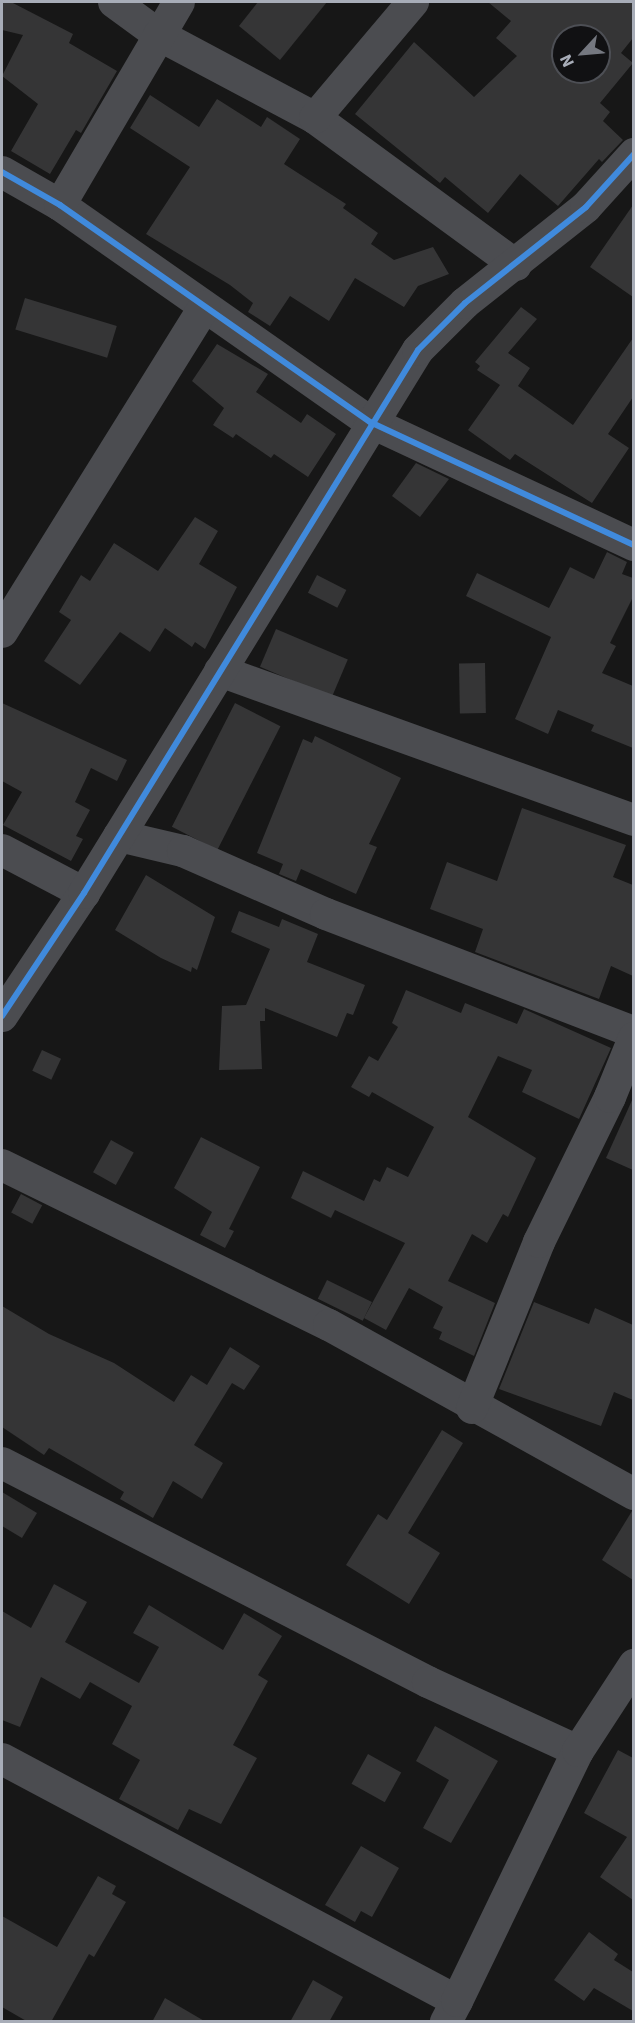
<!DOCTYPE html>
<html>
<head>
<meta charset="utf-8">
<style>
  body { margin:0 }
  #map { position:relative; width:635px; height:2023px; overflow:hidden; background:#171717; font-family:"IBM Plex Sans",sans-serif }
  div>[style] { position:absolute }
  .building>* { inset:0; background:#353536; transform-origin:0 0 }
  .minor>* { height:32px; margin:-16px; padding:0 16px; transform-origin:16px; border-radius:16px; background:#4b4c50 }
  .cycleway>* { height:6px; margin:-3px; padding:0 3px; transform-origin:3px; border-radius:3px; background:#408adc }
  span { translate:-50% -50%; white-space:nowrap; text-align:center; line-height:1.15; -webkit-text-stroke:4.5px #111113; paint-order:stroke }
  .frame { position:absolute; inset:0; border:3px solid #a8adb8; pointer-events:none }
  .north { position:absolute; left:551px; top:24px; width:60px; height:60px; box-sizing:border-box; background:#111113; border:2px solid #4d4f55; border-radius:50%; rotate:244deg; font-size:16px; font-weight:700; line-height:24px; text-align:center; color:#a8adb8 }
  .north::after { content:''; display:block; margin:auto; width:21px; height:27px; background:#757880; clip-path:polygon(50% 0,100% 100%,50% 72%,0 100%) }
</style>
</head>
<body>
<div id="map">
  <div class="building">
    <div style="clip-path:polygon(2px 2px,11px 2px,73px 34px,69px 43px,117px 71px,81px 133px,76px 130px,50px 174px,11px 151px,38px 104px,2px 76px,23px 35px,2px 30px)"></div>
    <div style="clip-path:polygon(258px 2px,327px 2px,280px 60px,239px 26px)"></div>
    <div style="clip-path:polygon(evenodd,488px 2px,633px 2px,633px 38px,621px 53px,633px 63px,600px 103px,610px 112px,603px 121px,623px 140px,602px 162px,599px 159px,558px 206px,520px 174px,488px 213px,445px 177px,440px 183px,355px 114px,414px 42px,474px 97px,517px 56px,496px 38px,511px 21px,488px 2px,563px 36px,599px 36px,599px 72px,563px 72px,563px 36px)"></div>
    <div style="clip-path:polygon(150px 95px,199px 127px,217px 99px,261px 127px,267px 117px,300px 139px,284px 164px,346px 204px,343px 208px,378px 233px,371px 244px,394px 260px,433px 247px,449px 274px,418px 286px,404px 307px,355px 278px,329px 321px,290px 296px,270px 326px,248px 312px,253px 303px,230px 285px,146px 234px,190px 167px,130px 128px)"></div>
    <div style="clip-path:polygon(633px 205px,633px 297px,590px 267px)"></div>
    <div style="left:25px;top:298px;width:96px;height:33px;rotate:17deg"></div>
    <div style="clip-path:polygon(521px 307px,537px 319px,508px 353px,530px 368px,518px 386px,573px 425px,633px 338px,633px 397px,608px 434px,629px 448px,592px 503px,515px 454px,510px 460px,468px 430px,500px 385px,477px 370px,480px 366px,475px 362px)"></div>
    <div style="clip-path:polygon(217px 344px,268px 374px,256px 392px,301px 423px,307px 414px,336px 434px,308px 477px,274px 454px,271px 458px,236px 434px,233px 438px,213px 425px,224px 408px,192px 381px)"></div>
    <div style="clip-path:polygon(416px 463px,449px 479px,420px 517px,392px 496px)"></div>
    <div style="clip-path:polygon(195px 517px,218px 531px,199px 564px,237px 587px,205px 649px,195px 642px,192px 647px,165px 628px,150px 652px,120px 632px,80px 685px,44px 661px,71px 620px,59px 612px,81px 575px,90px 581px,114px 543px,158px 571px)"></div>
    <div style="clip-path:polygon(607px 552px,627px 562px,622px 574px,633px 578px,633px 597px,610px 643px,616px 646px,602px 673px,633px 686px,633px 748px,591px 731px,594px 725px,558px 710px,548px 734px,515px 719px,551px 637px,466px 596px,477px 573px,549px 608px,570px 567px,594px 579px)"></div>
    <div style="left:317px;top:575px;width:33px;height:20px;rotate:27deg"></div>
    <div style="left:276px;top:629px;width:78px;height:41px;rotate:23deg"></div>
    <div style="left:485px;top:663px;width:50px;height:26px;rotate:89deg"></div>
    <div style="clip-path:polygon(2px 703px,127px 760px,117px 781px,91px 768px,75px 802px,90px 810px,76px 836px,83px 839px,71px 861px,3px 825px,22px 792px,2px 781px)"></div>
    <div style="left:235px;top:703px;width:51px;height:139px;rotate:27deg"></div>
    <div style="clip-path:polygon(315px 736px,401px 778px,369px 844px,377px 847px,356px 894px,301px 869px,296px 881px,279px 874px,283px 864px,257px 853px,303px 739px,312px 743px)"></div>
    <div style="clip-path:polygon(522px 808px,626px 845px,613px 877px,633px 885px,633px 976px,611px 966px,599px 999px,475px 952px,483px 929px,430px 909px,447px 862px,497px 881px)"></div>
    <div style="clip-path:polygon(146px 875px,215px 917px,197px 970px,192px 967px,191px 972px,161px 958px,115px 930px)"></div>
    <div style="clip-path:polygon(239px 911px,279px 927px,282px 919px,318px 934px,307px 962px,365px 985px,353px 1015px,347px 1013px,337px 1037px,265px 1008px,265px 1021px,260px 1021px,262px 1069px,219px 1070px,222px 1006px,246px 1005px,270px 949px,231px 932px)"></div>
    <div style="clip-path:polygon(406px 990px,461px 1013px,465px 1003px,517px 1024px,524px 1009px,611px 1048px,579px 1119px,522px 1092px,532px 1070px,498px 1056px,468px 1117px,536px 1158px,508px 1217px,503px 1214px,487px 1243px,472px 1234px,448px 1281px,495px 1303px,474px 1356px,439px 1339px,442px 1332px,433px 1328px,443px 1307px,409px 1288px,386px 1330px,364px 1318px,405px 1243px,335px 1210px,331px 1218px,291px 1198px,303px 1171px,364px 1201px,374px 1179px,380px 1182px,387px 1167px,408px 1177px,434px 1127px,372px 1092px,369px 1097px,351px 1087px,369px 1056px,378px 1061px,398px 1027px,392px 1023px)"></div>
    <div style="left:42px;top:1050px;width:21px;height:23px;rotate:25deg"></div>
    <div style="clip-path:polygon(633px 1098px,633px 1170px,606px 1158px)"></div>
    <div style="clip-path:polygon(201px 1137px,260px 1167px,229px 1229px,234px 1231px,225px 1248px,200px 1235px,212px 1212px,174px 1188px)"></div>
    <div style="left:111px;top:1140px;width:26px;height:37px;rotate:29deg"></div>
    <div style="left:21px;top:1194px;width:24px;height:21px;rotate:28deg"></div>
    <div style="left:327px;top:1280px;width:50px;height:21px;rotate:26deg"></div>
    <div style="clip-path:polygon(534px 1302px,589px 1324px,595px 1308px,633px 1325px,633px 1400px,614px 1392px,601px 1426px,499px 1389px)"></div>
    <div style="clip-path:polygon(2px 1306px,49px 1334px,114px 1363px,174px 1402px,191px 1375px,207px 1385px,230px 1347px,260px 1366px,244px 1390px,232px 1383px,194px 1445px,223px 1463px,202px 1499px,173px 1481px,153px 1518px,120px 1499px,124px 1492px,87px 1470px,49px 1448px,44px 1455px,2px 1427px)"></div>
    <div style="clip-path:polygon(442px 1430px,463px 1443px,408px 1533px,440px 1553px,409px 1604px,346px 1565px,378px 1514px,387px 1520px)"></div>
    <div style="clip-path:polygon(2px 1492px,37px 1513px,22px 1538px,2px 1526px)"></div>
    <div style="clip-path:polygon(632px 1511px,633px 1512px,633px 1580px,602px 1560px)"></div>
    <div style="clip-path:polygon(54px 1584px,87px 1602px,65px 1642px,139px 1683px,159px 1647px,133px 1633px,149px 1605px,223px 1650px,244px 1613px,282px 1636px,258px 1675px,268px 1681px,233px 1745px,257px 1758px,221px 1824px,189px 1809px,178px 1830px,119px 1799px,140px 1760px,112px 1744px,132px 1706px,90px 1682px,80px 1699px,41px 1677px,20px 1727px,2px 1720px,2px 1611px,31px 1628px)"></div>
    <div style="clip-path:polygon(435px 1726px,498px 1761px,451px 1843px,423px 1828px,449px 1780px,416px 1761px)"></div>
    <div style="clip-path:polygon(618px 1750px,633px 1758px,633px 1900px,600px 1877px,627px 1837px,584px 1813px)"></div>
    <div style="left:368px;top:1754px;width:38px;height:34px;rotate:29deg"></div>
    <div style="clip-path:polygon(361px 1846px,399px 1868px,372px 1917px,361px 1911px,355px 1922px,325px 1905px)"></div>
    <div style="clip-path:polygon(98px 1876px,116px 1886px,112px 1894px,126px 1902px,94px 1957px,89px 1954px,51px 2022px,28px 2022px,2px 2007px,2px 1916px,57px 1947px)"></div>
    <div style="clip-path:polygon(589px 1932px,618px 1954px,614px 1960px,633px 1972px,633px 2011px,594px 1988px,584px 2001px,554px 1980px)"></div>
    <div style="clip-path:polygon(313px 1980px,343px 1997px,329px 2022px,290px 2022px)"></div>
    <div style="clip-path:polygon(165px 1998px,206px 2022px,152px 2022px)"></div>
  </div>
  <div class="minor">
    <div style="left:114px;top:2px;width:56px;rotate:36.3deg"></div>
    <div style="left:159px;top:35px;width:177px;rotate:28deg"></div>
    <div style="left:315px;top:118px;width:249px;rotate:36.2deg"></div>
    <div style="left:315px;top:118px;width:152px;rotate:-49.8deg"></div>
    <div style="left:2px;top:172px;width:67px;rotate:29.6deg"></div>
    <div style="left:60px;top:205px;width:378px;rotate:35deg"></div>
    <div style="left:370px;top:422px;width:291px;rotate:25deg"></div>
    <div style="left:60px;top:205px;width:235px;rotate:-59.6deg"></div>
    <div style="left:2px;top:632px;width:383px;rotate:-58.1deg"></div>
    <div style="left:220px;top:671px;width:440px;rotate:19.8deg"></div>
    <div style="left:119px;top:836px;width:66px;rotate:13.2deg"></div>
    <div style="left:183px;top:851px;width:156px;rotate:23.8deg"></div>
    <div style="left:326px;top:914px;width:330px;rotate:21deg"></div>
    <div style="left:2px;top:850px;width:93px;rotate:27.7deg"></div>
    <div style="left:2px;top:1016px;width:148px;rotate:-56.3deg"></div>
    <div style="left:84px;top:893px;width:637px;rotate:-58.4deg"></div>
    <div style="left:418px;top:350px;width:66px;rotate:-45deg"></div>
    <div style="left:465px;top:303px;width:154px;rotate:-38.4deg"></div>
    <div style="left:586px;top:207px;width:72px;rotate:-47.8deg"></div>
    <div style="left:2px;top:1165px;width:364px;rotate:26.1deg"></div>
    <div style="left:329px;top:1325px;width:349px;rotate:29deg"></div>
    <div style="left:472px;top:1408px;width:179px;rotate:-68deg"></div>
    <div style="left:539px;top:1242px;width:161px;rotate:-63.9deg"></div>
    <div style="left:610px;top:1097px;width:64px;rotate:-67.9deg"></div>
    <div style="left:2px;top:1463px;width:479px;rotate:27.2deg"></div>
    <div style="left:428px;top:1682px;width:165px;rotate:24.7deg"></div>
    <div style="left:2px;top:1759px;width:515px;rotate:28.01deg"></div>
    <div style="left:457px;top:2001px;width:24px;rotate:118deg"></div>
    <div style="left:457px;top:2001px;width:278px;rotate:-64.2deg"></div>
    <div style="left:578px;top:1751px;width:103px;rotate:-56.9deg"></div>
  </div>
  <div class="cycleway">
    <div style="left:2px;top:172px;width:67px;rotate:29.6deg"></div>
    <div style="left:60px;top:205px;width:378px;rotate:35deg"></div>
    <div style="left:370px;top:422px;width:291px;rotate:25deg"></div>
    <div style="left:2px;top:1016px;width:148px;rotate:-56.3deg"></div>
    <div style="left:84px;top:893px;width:637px;rotate:-58.4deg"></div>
    <div style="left:418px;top:350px;width:66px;rotate:-45deg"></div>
    <div style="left:465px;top:303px;width:154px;rotate:-38.4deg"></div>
    <div style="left:586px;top:207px;width:72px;rotate:-47.8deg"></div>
  </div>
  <div class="frame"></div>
  <div class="north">N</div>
</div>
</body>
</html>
